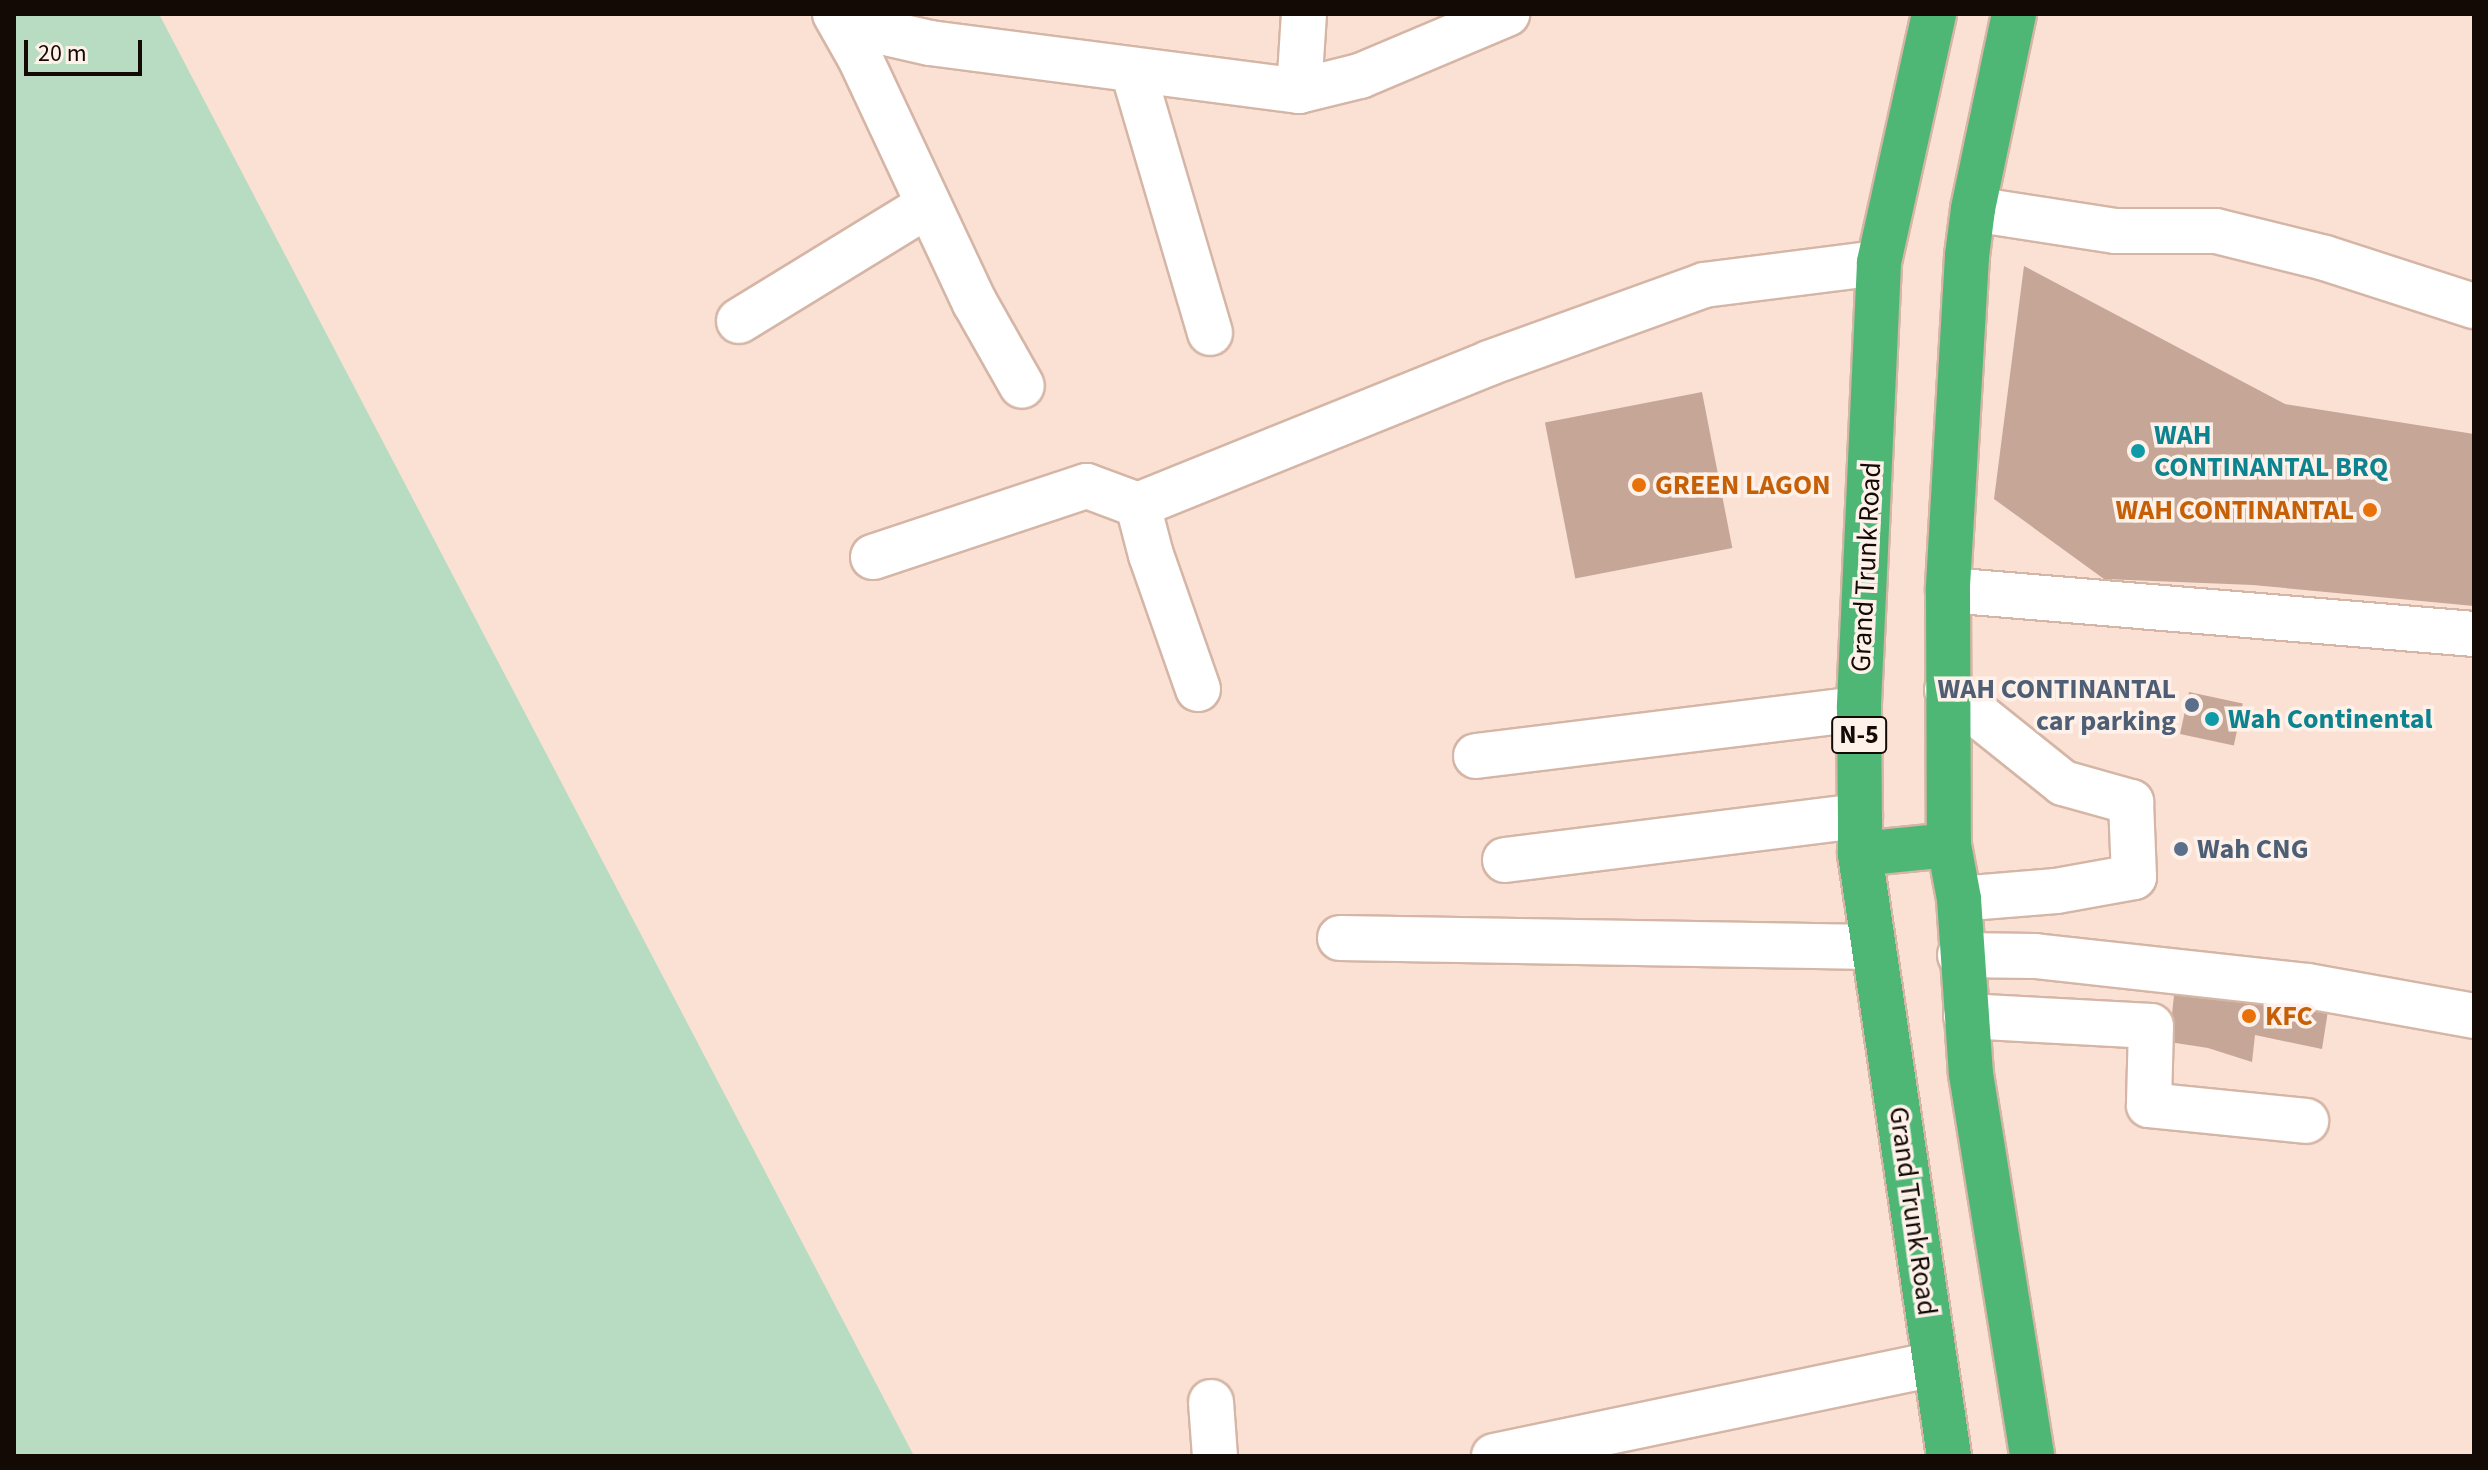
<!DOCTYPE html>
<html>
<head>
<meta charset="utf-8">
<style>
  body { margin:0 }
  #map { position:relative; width:2488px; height:1470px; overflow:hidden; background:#fbe1d4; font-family:"Source Sans 3",sans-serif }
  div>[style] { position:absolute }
  .green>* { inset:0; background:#b7dcc2 }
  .building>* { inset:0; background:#c6a797; transform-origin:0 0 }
  .roads { filter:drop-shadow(2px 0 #d5b6a6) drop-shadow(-2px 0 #d5b6a6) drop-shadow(0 2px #d5b6a6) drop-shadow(0 -2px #d5b6a6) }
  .minor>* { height:44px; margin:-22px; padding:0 22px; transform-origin:22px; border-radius:22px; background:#fff }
  .highway>* { height:44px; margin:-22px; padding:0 22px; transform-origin:22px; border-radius:22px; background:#4eb775 }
  .dots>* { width:22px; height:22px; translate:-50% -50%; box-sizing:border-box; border:4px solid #fef1ea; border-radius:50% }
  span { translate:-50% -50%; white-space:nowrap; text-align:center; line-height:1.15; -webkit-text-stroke:7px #fef1ea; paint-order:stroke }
  .shield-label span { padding:2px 6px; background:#fef1ea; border:2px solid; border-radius:6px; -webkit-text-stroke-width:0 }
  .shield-label { font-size:26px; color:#130905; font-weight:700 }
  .culture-label { font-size:28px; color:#0d838f; font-weight:700 }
  .left { translate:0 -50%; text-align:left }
  .food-label { font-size:28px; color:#c56008; font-weight:700 }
  .right { translate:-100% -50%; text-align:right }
  .street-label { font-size:28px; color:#130905 }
  .service-label { font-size:28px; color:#4e5e75; font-weight:700 }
  .frame { position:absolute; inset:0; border:16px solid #130905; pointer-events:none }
  .scale { position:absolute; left:24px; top:40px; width:118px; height:36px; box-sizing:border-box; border:4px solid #130905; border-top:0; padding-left:10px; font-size:24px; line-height:28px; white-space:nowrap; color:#130905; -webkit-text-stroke:6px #fef1ea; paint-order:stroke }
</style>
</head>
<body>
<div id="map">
  <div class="green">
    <div style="clip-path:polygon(14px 14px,159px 14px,914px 1456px,14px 1456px)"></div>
  </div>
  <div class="building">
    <div style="clip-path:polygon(2024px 266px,2285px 404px,2474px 434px,2474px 606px,2253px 585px,2104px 579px,1994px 499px)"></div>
    <div style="left:1702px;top:392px;width:159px;height:160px;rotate:79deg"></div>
    <div style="left:2189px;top:692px;width:55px;height:43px;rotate:12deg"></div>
    <div style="clip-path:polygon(2175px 986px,2330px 998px,2322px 1049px,2255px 1035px,2252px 1062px,2208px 1048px,2169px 1042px)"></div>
  </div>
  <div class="roads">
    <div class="minor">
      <div style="left:835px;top:14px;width:51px;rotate:60.4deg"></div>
      <div style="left:860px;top:58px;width:271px;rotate:64.9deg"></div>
      <div style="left:975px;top:303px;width:95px;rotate:60.5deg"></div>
      <div style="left:836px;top:14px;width:53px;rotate:20.8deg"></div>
      <div style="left:886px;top:33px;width:45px;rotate:12.8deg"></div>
      <div style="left:930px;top:43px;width:372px;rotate:7.4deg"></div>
      <div style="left:1299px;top:91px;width:63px;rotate:-13.8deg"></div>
      <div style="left:1360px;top:76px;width:160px;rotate:-22.9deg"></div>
      <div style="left:1133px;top:71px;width:273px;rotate:73.6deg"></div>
      <div style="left:1299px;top:91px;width:77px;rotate:-86.3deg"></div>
      <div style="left:1973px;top:209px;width:144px;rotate:8.8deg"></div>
      <div style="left:2115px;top:231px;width:101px"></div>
      <div style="left:2216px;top:231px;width:112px;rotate:13.9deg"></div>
      <div style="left:2325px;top:258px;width:157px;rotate:17.9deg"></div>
      <div style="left:739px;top:321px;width:222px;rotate:-31.5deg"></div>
      <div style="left:873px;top:557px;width:225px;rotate:-18.4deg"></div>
      <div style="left:1087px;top:486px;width:54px;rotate:20.4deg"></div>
      <div style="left:1948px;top:590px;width:528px;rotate:4.78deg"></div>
      <div style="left:1198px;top:689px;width:142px;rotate:-109.3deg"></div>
      <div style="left:1151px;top:555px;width:52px;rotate:-104.6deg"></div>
      <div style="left:1138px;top:505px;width:379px;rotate:-22deg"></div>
      <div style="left:1489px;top:363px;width:229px;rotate:-19.9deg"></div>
      <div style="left:1704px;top:285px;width:176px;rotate:-7.2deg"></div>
      <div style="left:1947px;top:690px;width:149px;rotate:38.7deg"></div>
      <div style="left:2063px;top:783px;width:71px;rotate:15.6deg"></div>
      <div style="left:2131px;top:802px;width:75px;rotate:87.7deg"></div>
      <div style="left:2134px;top:877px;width:79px;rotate:169.8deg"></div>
      <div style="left:2056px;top:891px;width:97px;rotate:175.3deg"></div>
      <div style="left:1476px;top:756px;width:386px;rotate:-7deg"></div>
      <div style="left:1505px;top:860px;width:358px;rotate:-7.1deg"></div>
      <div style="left:1340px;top:938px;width:533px;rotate:0.97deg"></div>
      <div style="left:1960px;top:955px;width:75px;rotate:0.8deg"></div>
      <div style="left:2035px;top:956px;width:275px;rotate:6.3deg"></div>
      <div style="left:2308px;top:986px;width:169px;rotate:10.2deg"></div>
      <div style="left:1966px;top:1016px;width:185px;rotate:3.1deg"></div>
      <div style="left:2151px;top:1026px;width:79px;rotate:91.5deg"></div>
      <div style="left:2149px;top:1105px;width:158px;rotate:5.8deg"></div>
      <div style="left:1211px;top:1402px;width:54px;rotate:85.8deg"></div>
      <div style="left:1494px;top:1456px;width:450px;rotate:-11.8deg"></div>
    </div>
    <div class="highway">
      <div style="left:1934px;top:14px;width:255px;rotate:102.5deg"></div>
      <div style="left:1879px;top:263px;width:446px;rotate:92.6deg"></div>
      <div style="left:1859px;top:709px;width:107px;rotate:89.5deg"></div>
      <div style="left:1860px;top:816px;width:38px;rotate:90deg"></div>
      <div style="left:1860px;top:854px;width:609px;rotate:81.59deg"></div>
      <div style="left:2014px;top:14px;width:199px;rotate:101.9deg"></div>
      <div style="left:1973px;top:209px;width:47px;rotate:97.3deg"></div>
      <div style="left:1967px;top:256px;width:335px;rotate:93.3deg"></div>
      <div style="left:1948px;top:590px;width:255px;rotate:89.8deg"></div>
      <div style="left:1949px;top:845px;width:55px;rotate:79.5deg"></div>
      <div style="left:1959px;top:899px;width:175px;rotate:86.1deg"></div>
      <div style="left:1971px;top:1074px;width:387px;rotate:80.9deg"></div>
      <div style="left:1860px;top:854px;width:89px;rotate:-5.8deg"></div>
    </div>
  </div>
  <div class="dots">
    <div style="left:2138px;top:451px;background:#0f9aa8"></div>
    <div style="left:1639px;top:485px;background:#e8710a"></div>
    <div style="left:2370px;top:510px;background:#e8710a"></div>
    <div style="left:2192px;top:705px;background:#5c6f8a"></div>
    <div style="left:2212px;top:719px;background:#0f9aa8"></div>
    <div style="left:2181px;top:849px;background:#5c6f8a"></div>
    <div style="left:2249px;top:1016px;background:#e8710a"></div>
  </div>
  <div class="shield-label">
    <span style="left:1859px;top:735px">N-5</span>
  </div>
  <div class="culture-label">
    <span class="left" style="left:2154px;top:451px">WAH<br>CONTINANTAL BRQ</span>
    <span class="left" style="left:2228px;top:719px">Wah Continental</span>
  </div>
  <div class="food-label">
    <span class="left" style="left:1655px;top:485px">GREEN LAGON</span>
    <span class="right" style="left:2354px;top:510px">WAH CONTINANTAL</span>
    <span class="left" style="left:2265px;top:1016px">KFC</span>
  </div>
  <div class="street-label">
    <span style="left:1866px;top:567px;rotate:-87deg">Grand Trunk Road</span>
    <span style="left:1913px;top:1211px;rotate:82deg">Grand Trunk Road</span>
  </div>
  <div class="service-label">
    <span class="right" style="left:2176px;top:705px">WAH CONTINANTAL<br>car parking</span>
    <span class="left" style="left:2197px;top:849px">Wah CNG</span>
  </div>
  <div class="frame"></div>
  <div class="scale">20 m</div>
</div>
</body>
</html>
